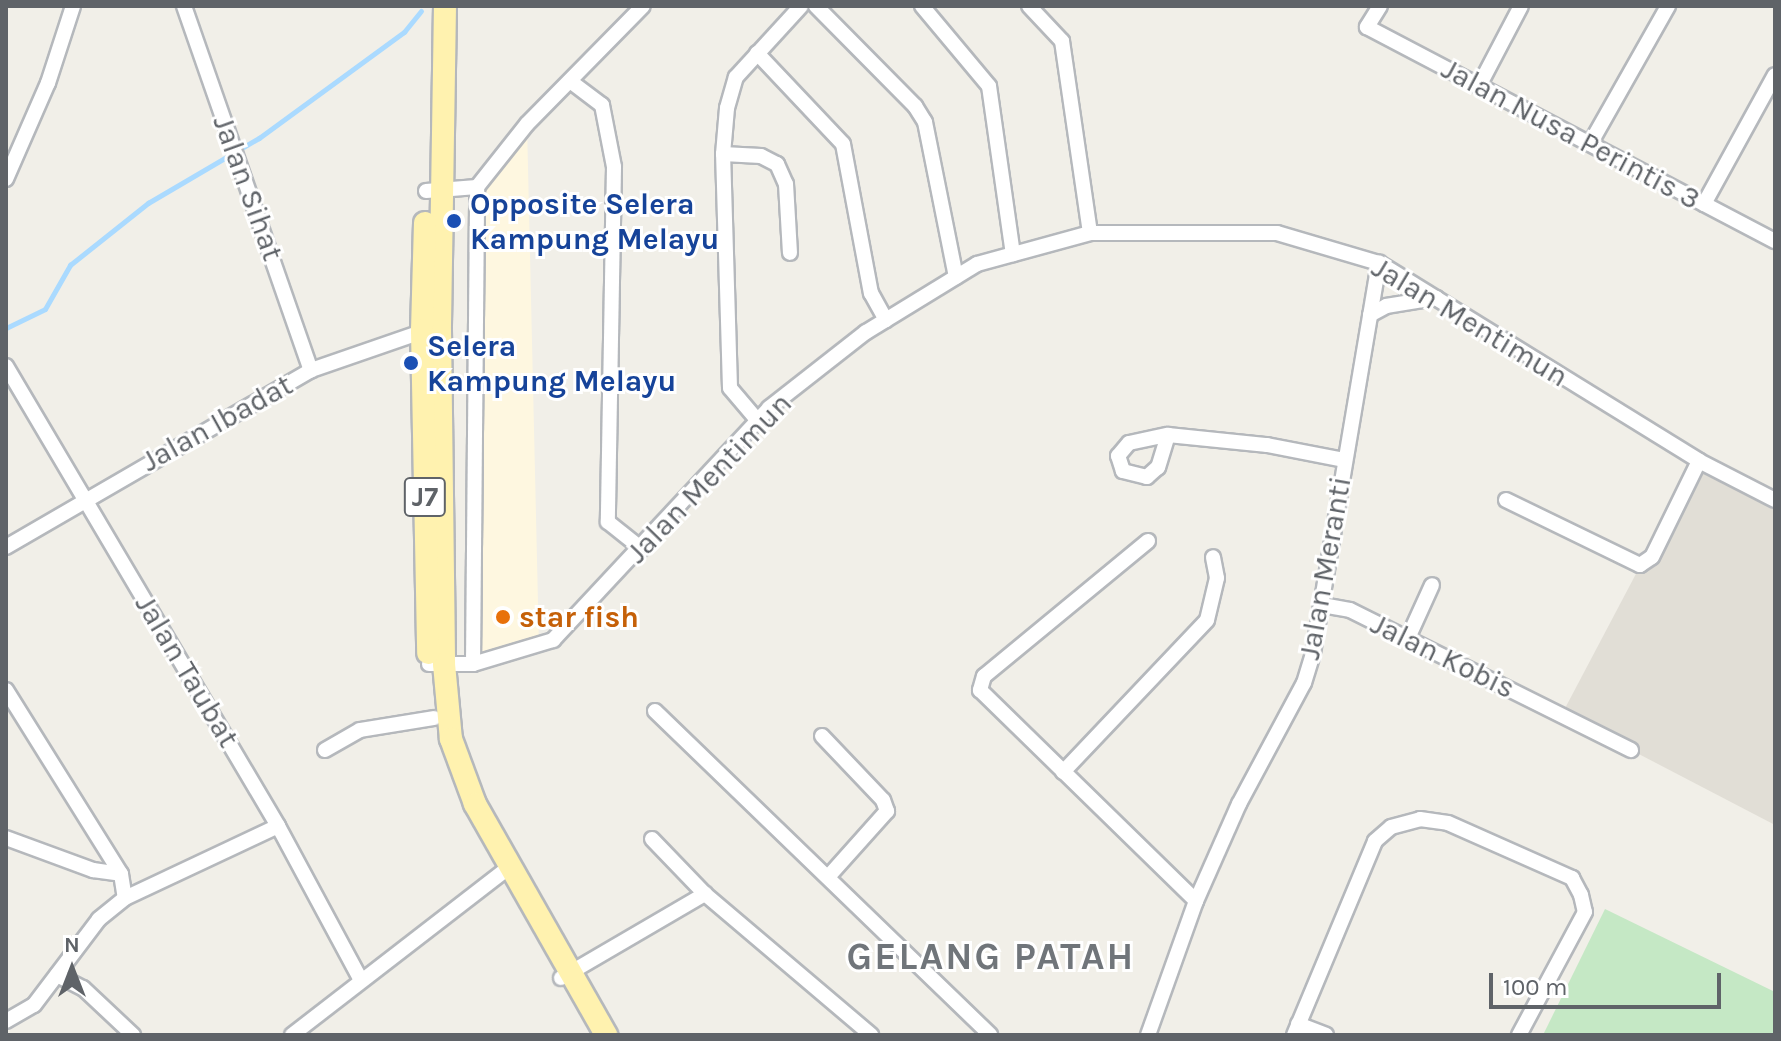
<!DOCTYPE html>
<html>
<head>
<meta charset="utf-8">
<style>
  body { margin:0 }
  #map { position:relative; width:1781px; height:1041px; overflow:hidden; background:#f1efe8; font-family:Karla,sans-serif }
  div>[style] { position:absolute }
  .commercial>* { inset:0; background:#fef7e0 }
  .education>* { inset:0; background:#e1ded6 }
  .green>* { inset:0; background:#c5e8c5 }
  .stream>* { height:5px; margin:-2.5px; padding:0 2.5px; transform-origin:2.5px; border-radius:2.5px; background:#aadaff }
  .roads { filter:drop-shadow(2px 0 #b5b8bc) drop-shadow(-2px 0 #b5b8bc) drop-shadow(0 2px #b5b8bc) drop-shadow(0 -2px #b5b8bc) }
  .street>* { height:14px; margin:-7px; padding:0 7px; transform-origin:7px; border-radius:7px; background:#fff }
  .primary>* { height:22px; margin:-11px; padding:0 11px; transform-origin:11px; border-radius:11px; background:#fff2af }
  .dots>* { width:22px; height:22px; translate:-50% -50%; box-sizing:border-box; border:4px solid #fff; border-radius:50% }
  span { translate:-50% -50%; white-space:nowrap; text-align:center; line-height:1.15; -webkit-text-stroke:6px #fff; paint-order:stroke }
  .shield-label span { padding:2px 6px; background:#fff; border:2px solid; border-radius:6px; -webkit-text-stroke-width:0 }
  .shield-label { font-size:28px; color:#5f6368; font-weight:700 }
  .street-label { font-size:30px; color:#5f6368 }
  .transit-label { font-size:30px; color:#164399; font-weight:700 }
  .left { translate:0 -50%; text-align:left }
  .food-label { font-size:30px; color:#c56008; font-weight:700 }
  .district-label { font-size:38px; color:#70757a; font-weight:700; letter-spacing:2px }
  .frame { position:absolute; inset:0; border:8px solid #5f6368; pointer-events:none }
  .north { position:absolute; left:32px; top:929px; width:80px; height:80px; -webkit-text-stroke:6px #fff; paint-order:stroke; rotate:0deg; font-size:22px; font-weight:700; line-height:32px; text-align:center; color:#5f6368 }
  .north::after { content:''; display:block; margin:auto; width:28px; height:36px; background:#5f6368; clip-path:polygon(50% 0,100% 100%,50% 72%,0 100%) }
  .scale { position:absolute; left:1489px; top:973px; width:232px; height:36px; box-sizing:border-box; border:4px solid #5f6368; border-top:0; padding-left:10px; font-size:24px; line-height:28px; white-space:nowrap; color:#5f6368; -webkit-text-stroke:6px #fff; paint-order:stroke }
</style>
</head>
<body>
<div id="map">
  <div class="commercial">
    <div style="clip-path:polygon(527px 124px,539px 647px,473px 664px,477px 187px)"></div>
  </div>
  <div class="education">
    <div style="clip-path:polygon(1695px 462px,1775px 504px,1775px 825px,1562px 714px)"></div>
  </div>
  <div class="green">
    <div style="clip-path:polygon(1605px 909px,1775px 992px,1775px 1035px,1543px 1035px)"></div>
  </div>
  <div class="stream">
    <div style="left:6px;top:328px;width:43px;rotate:-26deg"></div>
    <div style="left:45px;top:309px;width:51px;rotate:-60.4deg"></div>
    <div style="left:70px;top:265px;width:100px;rotate:-38.5deg"></div>
    <div style="left:148px;top:203px;width:129px;rotate:-30.4deg"></div>
    <div style="left:259px;top:138px;width:180px;rotate:-36.2deg"></div>
    <div style="left:404px;top:32px;width:27px;rotate:-51deg"></div>
  </div>
  <div class="roads">
    <div class="street">
      <div style="left:184px;top:6px;width:386px;rotate:70.8deg"></div>
      <div style="left:816px;top:6px;width:141px;rotate:45.3deg"></div>
      <div style="left:915px;top:106px;width:19px;rotate:58deg"></div>
      <div style="left:925px;top:122px;width:158px;rotate:78.7deg"></div>
      <div style="left:922px;top:6px;width:104px;rotate:50.1deg"></div>
      <div style="left:989px;top:86px;width:170px;rotate:81.9deg"></div>
      <div style="left:1029px;top:6px;width:48px;rotate:46.7deg"></div>
      <div style="left:1062px;top:41px;width:194px;rotate:81.7deg"></div>
      <div style="left:1380px;top:6px;width:25px;rotate:122deg"></div>
      <div style="left:1367px;top:27px;width:461px;rotate:27.7deg"></div>
      <div style="left:757px;top:53px;width:125px;rotate:46.6deg"></div>
      <div style="left:843px;top:144px;width:152px;rotate:79.4deg"></div>
      <div style="left:871px;top:293px;width:31px;rotate:61deg"></div>
      <div style="left:570px;top:81px;width:40px;rotate:37deg"></div>
      <div style="left:602px;top:105px;width:63px;rotate:79deg"></div>
      <div style="left:614px;top:167px;width:355px;rotate:91deg"></div>
      <div style="left:608px;top:522px;width:43px;rotate:38.5deg"></div>
      <div style="left:1479px;top:86px;width:90px;rotate:-62.3deg"></div>
      <div style="left:1590px;top:144px;width:159px;rotate:-60.5deg"></div>
      <div style="left:723px;top:154px;width:38px;rotate:3deg"></div>
      <div style="left:761px;top:156px;width:18px;rotate:27deg"></div>
      <div style="left:777px;top:164px;width:22px;rotate:66deg"></div>
      <div style="left:786px;top:184px;width:69px;rotate:86.7deg"></div>
      <div style="left:6px;top:179px;width:105px;rotate:-66.4deg"></div>
      <div style="left:48px;top:83px;width:81px;rotate:-72deg"></div>
      <div style="left:477px;top:187px;width:80px;rotate:-51.6deg"></div>
      <div style="left:527px;top:124px;width:165px;rotate:-45.5deg"></div>
      <div style="left:426px;top:191px;width:51px;rotate:-4.5deg"></div>
      <div style="left:1704px;top:204px;width:147px;rotate:-61.2deg"></div>
      <div style="left:1370px;top:315px;width:18px;rotate:-29deg"></div>
      <div style="left:1386px;top:306px;width:51px;rotate:-9.1deg"></div>
      <div style="left:6px;top:366px;width:534px;rotate:59.4deg"></div>
      <div style="left:278px;top:826px;width:175px;rotate:61.7deg"></div>
      <div style="left:758px;top:421px;width:43px;rotate:-130.3deg"></div>
      <div style="left:730px;top:388px;width:234px;rotate:-91.7deg"></div>
      <div style="left:723px;top:154px;width:46px;rotate:-85deg"></div>
      <div style="left:727px;top:108px;width:32px;rotate:-74deg"></div>
      <div style="left:736px;top:77px;width:96px;rotate:-47.5deg"></div>
      <div style="left:1168px;top:435px;width:34px;rotate:107deg"></div>
      <div style="left:1158px;top:467px;width:15px;rotate:138deg"></div>
      <div style="left:1147px;top:477px;width:25px;rotate:-166deg"></div>
      <div style="left:1123px;top:471px;width:16px;rotate:-108deg"></div>
      <div style="left:1118px;top:456px;width:17px;rotate:-50deg"></div>
      <div style="left:1129px;top:443px;width:40px;rotate:-12deg"></div>
      <div style="left:1168px;top:435px;width:100px;rotate:5.8deg"></div>
      <div style="left:1267px;top:445px;width:78px;rotate:11deg"></div>
      <div style="left:1506px;top:500px;width:149px;rotate:25.9deg"></div>
      <div style="left:1640px;top:565px;width:14px;rotate:-34deg"></div>
      <div style="left:1652px;top:557px;width:107px;rotate:-63.9deg"></div>
      <div style="left:1148px;top:541px;width:212px;rotate:140.5deg"></div>
      <div style="left:984px;top:676px;width:15px;rotate:106deg"></div>
      <div style="left:980px;top:690px;width:302px;rotate:44.3deg"></div>
      <div style="left:6px;top:547px;width:353px;rotate:-30.1deg"></div>
      <div style="left:311px;top:370px;width:123px;rotate:-19deg"></div>
      <div style="left:1322px;top:605px;width:28px;rotate:10deg"></div>
      <div style="left:1350px;top:610px;width:314px;rotate:26.5deg"></div>
      <div style="left:1408px;top:638px;width:58px;rotate:-65.6deg"></div>
      <div style="left:429px;top:664px;width:44px"></div>
      <div style="left:473px;top:664px;width:84px;rotate:-16.7deg"></div>
      <div style="left:553px;top:640px;width:317px;rotate:-47deg"></div>
      <div style="left:769px;top:408px;width:123px;rotate:-38.1deg"></div>
      <div style="left:866px;top:332px;width:130px;rotate:-31.5deg"></div>
      <div style="left:977px;top:264px;width:117px;rotate:-15.3deg"></div>
      <div style="left:1090px;top:233px;width:187px"></div>
      <div style="left:1277px;top:233px;width:106px;rotate:16.4deg"></div>
      <div style="left:1379px;top:263px;width:376px;rotate:31.7deg"></div>
      <div style="left:1699px;top:461px;width:85px;rotate:27.2deg"></div>
      <div style="left:473px;top:664px;width:477px;rotate:-89.5deg"></div>
      <div style="left:6px;top:690px;width:217px;rotate:58deg"></div>
      <div style="left:121px;top:874px;width:24px;rotate:81deg"></div>
      <div style="left:655px;top:711px;width:466px;rotate:44deg"></div>
      <div style="left:822px;top:736px;width:88px;rotate:46.4deg"></div>
      <div style="left:883px;top:800px;width:12px;rotate:70deg"></div>
      <div style="left:887px;top:811px;width:89px;rotate:131.8deg"></div>
      <div style="left:325px;top:750px;width:40px;rotate:-29.7deg"></div>
      <div style="left:360px;top:730px;width:75px;rotate:-9.2deg"></div>
      <div style="left:1063px;top:772px;width:209px;rotate:-46.5deg"></div>
      <div style="left:1207px;top:620px;width:43px;rotate:-76.6deg"></div>
      <div style="left:1217px;top:578px;width:21px;rotate:-101deg"></div>
      <div style="left:6px;top:838px;width:93px;rotate:20.2deg"></div>
      <div style="left:93px;top:870px;width:28px;rotate:8deg"></div>
      <div style="left:652px;top:839px;width:76px;rotate:46.1deg"></div>
      <div style="left:705px;top:894px;width:218px;rotate:40.3deg"></div>
      <div style="left:57px;top:975px;width:29px;rotate:27deg"></div>
      <div style="left:83px;top:988px;width:69px;rotate:43.2deg"></div>
      <div style="left:561px;top:978px;width:167px;rotate:-30.3deg"></div>
      <div style="left:6px;top:1021px;width:32px;rotate:-30deg"></div>
      <div style="left:34px;top:1005px;width:108px;rotate:-52.9deg"></div>
      <div style="left:99px;top:919px;width:33px;rotate:-39deg"></div>
      <div style="left:125px;top:898px;width:169px;rotate:-25.2deg"></div>
      <div style="left:1298px;top:1024px;width:30px;rotate:21deg"></div>
      <div style="left:292px;top:1035px;width:274px;rotate:-37.7deg"></div>
      <div style="left:1148px;top:1035px;width:142px;rotate:-70.3deg"></div>
      <div style="left:1196px;top:901px;width:106px;rotate:-66.1deg"></div>
      <div style="left:1239px;top:804px;width:137px;rotate:-61.8deg"></div>
      <div style="left:1304px;top:683px;width:31px;rotate:-73deg"></div>
      <div style="left:1313px;top:653px;width:396px;rotate:-80.4deg"></div>
      <div style="left:1294px;top:1035px;width:210px;rotate:-67.3deg"></div>
      <div style="left:1375px;top:841px;width:21px;rotate:-41deg"></div>
      <div style="left:1391px;top:827px;width:30px;rotate:-15deg"></div>
      <div style="left:1420px;top:819px;width:28px;rotate:8deg"></div>
      <div style="left:1448px;top:823px;width:136px;rotate:23.9deg"></div>
      <div style="left:1572px;top:878px;width:19px;rotate:62deg"></div>
      <div style="left:1581px;top:895px;width:17px;rotate:77deg"></div>
      <div style="left:1585px;top:912px;width:140px;rotate:118.2deg"></div>
    </div>
    <div class="primary">
      <div style="left:445px;top:6px;width:325px;rotate:90.9deg"></div>
      <div style="left:440px;top:331px;width:333px;rotate:89.3deg"></div>
      <div style="left:444px;top:664px;width:75px;rotate:84.7deg"></div>
      <div style="left:451px;top:739px;width:69px;rotate:69.7deg"></div>
      <div style="left:475px;top:804px;width:266px;rotate:60.4deg"></div>
      <div style="left:425px;top:223px;width:107px;rotate:91.6deg"></div>
      <div style="left:422px;top:330px;width:323px;rotate:88.9deg"></div>
    </div>
  </div>
  <div class="dots">
    <div style="left:454px;top:221px;background:#1a4fb4"></div>
    <div style="left:411px;top:363px;background:#1a4fb4"></div>
    <div style="left:503px;top:617px;background:#e8710a"></div>
  </div>
  <div class="shield-label">
    <span style="left:425px;top:497px">J7</span>
  </div>
  <div class="street-label">
    <span style="left:1571px;top:134px;rotate:28deg">Jalan Nusa Perintis 3</span>
    <span style="left:248px;top:188px;rotate:70deg">Jalan Sihat</span>
    <span style="left:1470px;top:322px;rotate:31deg">Jalan Mentimun</span>
    <span style="left:217px;top:423px;rotate:-29deg">Jalan Ibadat</span>
    <span style="left:709px;top:478px;rotate:-46deg">Jalan Mentimun</span>
    <span style="left:1325px;top:568px;rotate:-80deg">Jalan Meranti</span>
    <span style="left:1443px;top:656px;rotate:26deg">Jalan Kobis</span>
    <span style="left:187px;top:671px;rotate:59deg">Jalan Taubat</span>
  </div>
  <div class="transit-label">
    <span class="left" style="left:470px;top:221px">Opposite Selera<br>Kampung Melayu</span>
    <span class="left" style="left:427px;top:363px">Selera<br>Kampung Melayu</span>
  </div>
  <div class="food-label">
    <span class="left" style="left:519px;top:617px">star fish</span>
  </div>
  <div class="district-label">
    <span style="left:991px;top:957px">GELANG PATAH</span>
  </div>
  <div class="frame"></div>
  <div class="north">N</div>
  <div class="scale">100 m</div>
</div>
</body>
</html>
